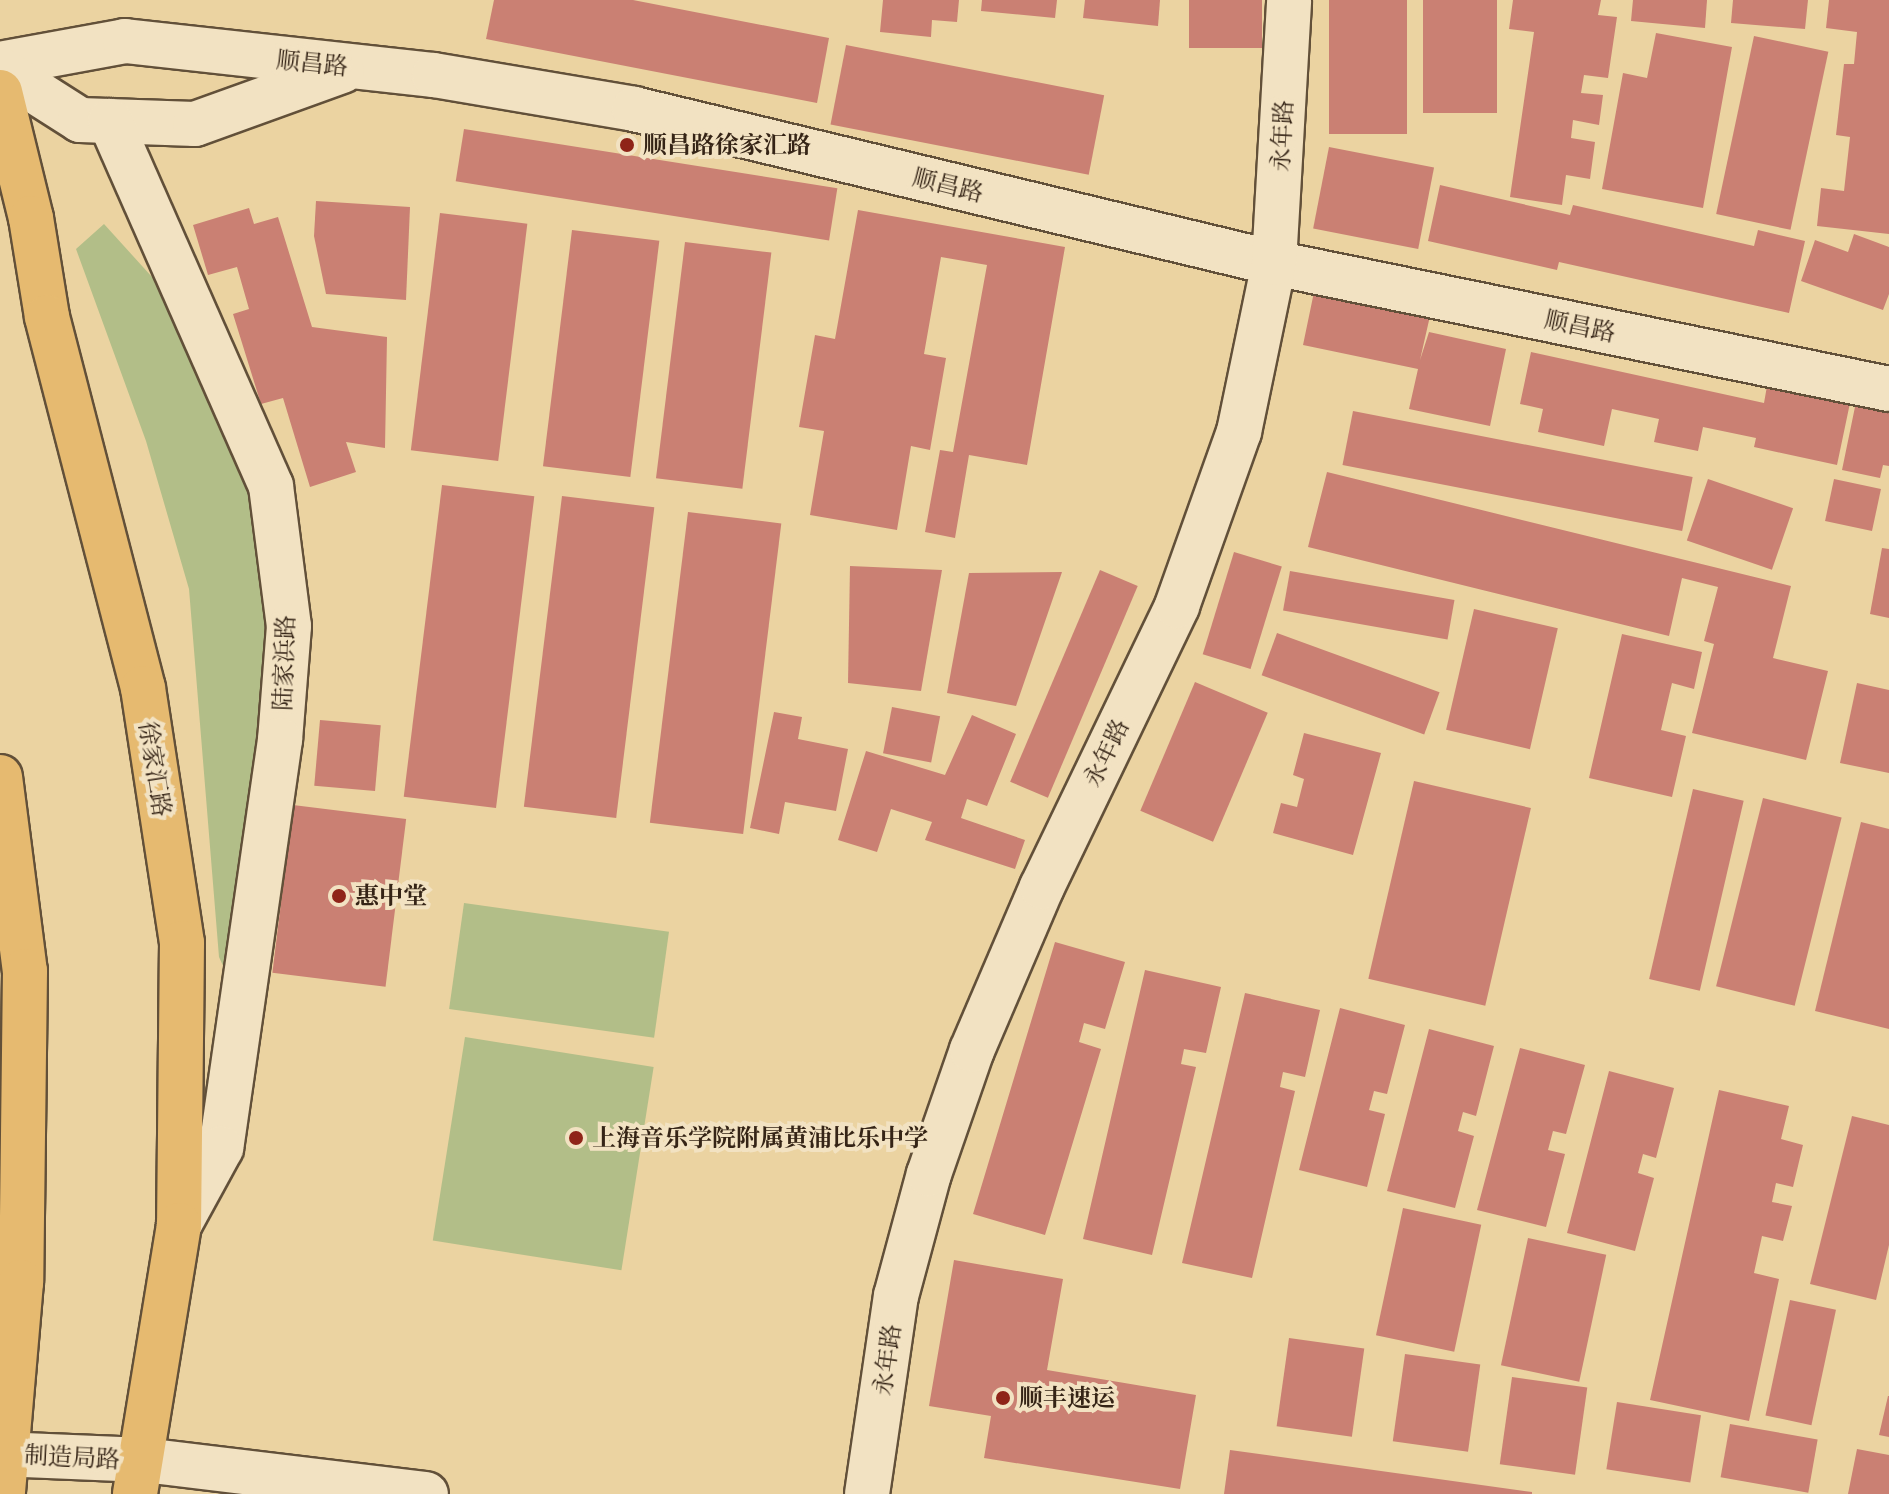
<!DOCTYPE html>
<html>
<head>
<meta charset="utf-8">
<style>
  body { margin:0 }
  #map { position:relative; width:1889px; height:1494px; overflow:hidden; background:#ebd3a1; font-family:"Gentium Book Plus","Noto Serif SC",serif }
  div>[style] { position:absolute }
  .green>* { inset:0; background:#b2be88; transform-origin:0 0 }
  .building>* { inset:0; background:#ca8073; transform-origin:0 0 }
  .roads { filter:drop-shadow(2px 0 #625039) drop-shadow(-2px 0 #625039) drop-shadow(0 2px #625039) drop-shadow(0 -2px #625039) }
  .minor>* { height:44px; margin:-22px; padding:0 22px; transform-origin:22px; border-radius:22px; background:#f2e2c2 }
  .major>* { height:44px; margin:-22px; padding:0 22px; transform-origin:22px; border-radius:22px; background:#e6ba70 }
  .dots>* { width:22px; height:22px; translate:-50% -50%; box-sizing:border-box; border:4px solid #f2e2c2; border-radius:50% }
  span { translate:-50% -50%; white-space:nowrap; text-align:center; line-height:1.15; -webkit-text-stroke:8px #f2e2c2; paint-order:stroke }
  .street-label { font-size:24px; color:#352416 }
  .poi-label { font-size:24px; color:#352416; font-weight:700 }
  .left { translate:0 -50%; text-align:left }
</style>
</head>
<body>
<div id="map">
  <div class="green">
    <div style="clip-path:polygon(104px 224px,162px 288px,249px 483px,272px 629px,230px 981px,219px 957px,189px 589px,146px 441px,76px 249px)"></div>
    <div style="left:464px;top:903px;width:207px;height:107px;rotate:8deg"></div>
    <div style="left:465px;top:1037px;width:191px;height:206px;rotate:9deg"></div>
  </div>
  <div class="building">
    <div style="clip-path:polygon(494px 0,633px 0,829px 38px,817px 103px,486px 39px)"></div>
    <div style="clip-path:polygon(883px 0,959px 0,957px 22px,932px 20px,931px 37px,880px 32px)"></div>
    <div style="clip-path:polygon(982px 0,1057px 0,1055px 18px,981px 11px)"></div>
    <div style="clip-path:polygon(1085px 0,1160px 0,1158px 26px,1083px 18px)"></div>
    <div style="left:1189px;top:0;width:73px;height:48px"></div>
    <div style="left:1329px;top:0;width:78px;height:134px"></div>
    <div style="left:1423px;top:0;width:74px;height:113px"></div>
    <div style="clip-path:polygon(1513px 0,1601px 0,1598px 15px,1617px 17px,1608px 78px,1584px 75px,1581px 93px,1603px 95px,1599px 125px,1573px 120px,1571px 138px,1595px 142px,1590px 179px,1566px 175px,1562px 205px,1510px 197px,1534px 32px,1509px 29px)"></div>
    <div style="clip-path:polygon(1633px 0,1707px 0,1705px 28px,1631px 21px)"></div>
    <div style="clip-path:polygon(1733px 0,1808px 0,1805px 29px,1731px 23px)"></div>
    <div style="clip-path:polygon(1829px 0,1889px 0,1889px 234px,1817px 226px,1821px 188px,1844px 191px,1850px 137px,1836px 135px,1844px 64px,1854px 64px,1857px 32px,1826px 28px)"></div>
    <div style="clip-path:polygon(1656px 33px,1732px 47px,1703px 208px,1602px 189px,1623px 73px,1647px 78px)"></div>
    <div style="left:1754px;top:36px;width:76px;height:182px;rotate:12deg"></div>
    <div style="left:846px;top:45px;width:263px;height:81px;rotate:11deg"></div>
    <div style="left:464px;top:129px;width:378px;height:53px;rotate:9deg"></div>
    <div style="left:1329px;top:147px;width:107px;height:83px;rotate:11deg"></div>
    <div style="clip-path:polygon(1440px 185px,1570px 215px,1573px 205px,1754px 246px,1758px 230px,1805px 241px,1789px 313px,1559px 262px,1557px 270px,1428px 241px)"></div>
    <div style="clip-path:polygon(316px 201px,410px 207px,406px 300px,326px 294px,314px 236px)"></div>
    <div style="clip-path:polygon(249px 208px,254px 224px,278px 217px,312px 327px,387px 337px,385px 448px,346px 442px,356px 472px,310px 487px,283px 398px,261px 404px,233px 314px,249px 309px,237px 267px,208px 275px,193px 225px)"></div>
    <div style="clip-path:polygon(858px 210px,1065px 247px,1027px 465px,969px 455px,955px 538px,925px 532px,940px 450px,953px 452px,987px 265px,941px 257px,924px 354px,946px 358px,930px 450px,911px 446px,897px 530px,810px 515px,824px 431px,799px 427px,815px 335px,835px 339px)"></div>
    <div style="left:440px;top:213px;width:88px;height:239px;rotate:7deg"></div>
    <div style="left:572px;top:230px;width:88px;height:238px;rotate:7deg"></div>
    <div style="clip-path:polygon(1854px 234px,1889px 247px,1889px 294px,1883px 310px,1801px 281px,1815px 240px,1848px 252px)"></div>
    <div style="left:685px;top:242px;width:87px;height:238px;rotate:7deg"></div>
    <div style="clip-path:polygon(1314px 292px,1430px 316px,1420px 360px,1429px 332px,1506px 349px,1490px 426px,1409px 409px,1418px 369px,1303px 345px)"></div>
    <div style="clip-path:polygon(1531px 352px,1764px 403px,1767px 386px,1850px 403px,1837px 465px,1754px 447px,1756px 438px,1703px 427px,1698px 451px,1654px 442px,1659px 419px,1612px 409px,1604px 446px,1538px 432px,1543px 409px,1520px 404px)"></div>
    <div style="clip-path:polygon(1856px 402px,1889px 409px,1889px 466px,1883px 465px,1880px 478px,1842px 470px)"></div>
    <div style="left:1353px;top:411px;width:346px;height:55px;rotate:11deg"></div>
    <div style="clip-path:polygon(1327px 472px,1791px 586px,1773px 658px,1828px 671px,1806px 760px,1692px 733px,1714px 644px,1704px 641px,1718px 587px,1682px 578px,1669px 636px,1308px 547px)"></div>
    <div style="left:1708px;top:479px;width:90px;height:65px;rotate:19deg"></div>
    <div style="left:1834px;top:479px;width:48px;height:43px;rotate:12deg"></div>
    <div style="left:442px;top:485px;width:93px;height:314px;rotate:7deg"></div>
    <div style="left:562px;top:496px;width:93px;height:313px;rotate:7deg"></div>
    <div style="left:688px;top:512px;width:94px;height:313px;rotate:7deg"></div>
    <div style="clip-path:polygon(1882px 548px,1889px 549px,1889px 618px,1870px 614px)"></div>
    <div style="left:1234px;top:552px;width:50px;height:107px;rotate:17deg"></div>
    <div style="clip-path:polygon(850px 566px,942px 570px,921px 691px,848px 683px)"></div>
    <div style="left:1100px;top:570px;width:41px;height:230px;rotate:23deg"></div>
    <div style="left:1290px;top:571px;width:167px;height:40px;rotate:10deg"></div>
    <div style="clip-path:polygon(1062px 572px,1016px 706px,947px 693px,969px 573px)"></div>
    <div style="left:1474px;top:609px;width:86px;height:124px;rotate:13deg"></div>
    <div style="left:1277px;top:633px;width:173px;height:45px;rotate:20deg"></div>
    <div style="clip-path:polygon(1622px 634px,1702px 652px,1694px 689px,1672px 683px,1661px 730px,1686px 736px,1672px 797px,1589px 778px)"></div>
    <div style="left:1195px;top:682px;width:79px;height:140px;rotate:23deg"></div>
    <div style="clip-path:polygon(1857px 683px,1889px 690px,1889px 773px,1840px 763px)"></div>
    <div style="left:892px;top:707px;width:49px;height:47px;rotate:11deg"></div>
    <div style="clip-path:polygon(774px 712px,802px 717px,798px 739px,848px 749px,836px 811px,785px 802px,779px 834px,750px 828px)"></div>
    <div style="clip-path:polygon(972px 715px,1016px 734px,987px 806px,967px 799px,961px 818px,1025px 840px,1015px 869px,925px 840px,932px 822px,891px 809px,877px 852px,838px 840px,866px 751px,945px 775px)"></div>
    <div style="left:320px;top:720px;width:61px;height:66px;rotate:5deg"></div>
    <div style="clip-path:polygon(1304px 733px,1381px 753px,1353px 855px,1273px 833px,1281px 803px,1297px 807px,1304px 779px,1293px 775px)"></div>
    <div style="left:1414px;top:781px;width:120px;height:203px;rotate:13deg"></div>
    <div style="left:1693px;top:789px;width:52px;height:195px;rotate:13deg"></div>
    <div style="left:1763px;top:798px;width:81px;height:194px;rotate:14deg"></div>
    <div style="left:293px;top:805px;width:114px;height:169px;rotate:7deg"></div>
    <div style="clip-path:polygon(1861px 822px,1889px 829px,1889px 1029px,1815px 1011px)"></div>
    <div style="clip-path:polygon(1055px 942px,1125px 962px,1105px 1029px,1084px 1023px,1079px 1042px,1101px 1049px,1045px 1235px,973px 1214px)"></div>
    <div style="clip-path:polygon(1145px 970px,1221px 987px,1206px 1053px,1184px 1049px,1181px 1064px,1196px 1067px,1152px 1255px,1083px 1239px)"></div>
    <div style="clip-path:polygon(1245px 993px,1320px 1010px,1305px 1077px,1283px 1072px,1280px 1087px,1295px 1091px,1252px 1278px,1182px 1263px)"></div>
    <div style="clip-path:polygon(1340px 1008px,1405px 1025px,1387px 1094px,1374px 1091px,1369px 1110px,1385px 1114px,1367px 1187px,1299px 1170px)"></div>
    <div style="clip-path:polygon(1429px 1029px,1494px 1046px,1476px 1116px,1463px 1112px,1458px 1131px,1474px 1136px,1455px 1208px,1387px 1191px)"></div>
    <div style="clip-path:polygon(1520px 1048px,1585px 1065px,1566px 1134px,1553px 1131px,1548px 1150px,1565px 1154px,1546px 1227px,1477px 1210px)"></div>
    <div style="clip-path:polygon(1609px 1071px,1674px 1088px,1656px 1158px,1643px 1154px,1638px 1173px,1654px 1178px,1635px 1251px,1567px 1233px)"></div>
    <div style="clip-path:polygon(1719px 1090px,1789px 1106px,1781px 1139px,1803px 1145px,1793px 1187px,1776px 1183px,1772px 1202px,1792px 1206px,1783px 1241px,1762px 1236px,1754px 1273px,1779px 1279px,1749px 1421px,1650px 1400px)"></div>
    <div style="clip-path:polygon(1852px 1116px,1889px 1125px,1889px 1245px,1876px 1300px,1810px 1284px)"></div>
    <div style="left:1403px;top:1208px;width:80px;height:130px;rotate:12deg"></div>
    <div style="left:1528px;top:1238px;width:80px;height:130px;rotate:12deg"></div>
    <div style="clip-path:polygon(954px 1260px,1063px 1279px,1047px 1370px,1196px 1395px,1180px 1489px,984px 1458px,991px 1416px,929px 1406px)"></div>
    <div style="left:1790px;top:1300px;width:47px;height:118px;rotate:12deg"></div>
    <div style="left:1289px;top:1338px;width:76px;height:89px;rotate:8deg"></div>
    <div style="left:1405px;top:1354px;width:76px;height:88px;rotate:8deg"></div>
    <div style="left:1512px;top:1377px;width:76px;height:88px;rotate:8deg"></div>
    <div style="clip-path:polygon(1888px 1396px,1889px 1396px,1889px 1437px,1879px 1435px)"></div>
    <div style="left:1617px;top:1402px;width:85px;height:68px;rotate:9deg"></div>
    <div style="left:1730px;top:1424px;width:89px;height:54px;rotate:10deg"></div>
    <div style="clip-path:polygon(1857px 1449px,1889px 1455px,1889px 1494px,1848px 1494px)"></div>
    <div style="clip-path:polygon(1230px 1450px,1532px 1492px,1532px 1494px,1224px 1494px)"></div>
  </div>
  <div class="roads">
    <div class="minor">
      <div style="left:0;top:64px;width:127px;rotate:-10.4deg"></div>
      <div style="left:125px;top:41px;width:311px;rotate:6.3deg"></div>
      <div style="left:434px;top:75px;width:203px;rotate:9.6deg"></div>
      <div style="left:634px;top:109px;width:658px;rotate:13.53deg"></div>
      <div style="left:1274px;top:263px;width:628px;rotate:11.58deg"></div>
      <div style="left:0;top:69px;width:95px;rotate:32.5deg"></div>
      <div style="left:80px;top:120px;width:115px;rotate:2deg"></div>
      <div style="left:195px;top:124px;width:156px;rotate:-19.8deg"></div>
      <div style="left:110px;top:121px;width:399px;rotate:66.2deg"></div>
      <div style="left:271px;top:486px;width:141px;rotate:82.7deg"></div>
      <div style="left:289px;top:626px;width:114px;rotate:94.5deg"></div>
      <div style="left:280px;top:740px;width:412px;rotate:98.2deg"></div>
      <div style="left:221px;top:1148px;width:88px;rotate:118.6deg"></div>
      <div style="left:0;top:1454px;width:144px;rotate:2.4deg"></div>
      <div style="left:144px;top:1460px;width:284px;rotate:6.9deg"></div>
      <div style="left:867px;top:1494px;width:200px;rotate:-81.7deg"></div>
      <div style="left:896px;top:1296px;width:126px;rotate:-74.9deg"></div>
      <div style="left:929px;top:1174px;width:131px;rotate:-70.9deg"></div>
      <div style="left:972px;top:1050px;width:177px;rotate:-66.8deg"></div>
      <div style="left:1042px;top:887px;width:312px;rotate:-64.3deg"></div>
      <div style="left:1177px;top:606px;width:185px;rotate:-70.4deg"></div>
      <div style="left:1239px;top:432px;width:173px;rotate:-78.3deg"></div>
      <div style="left:1274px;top:263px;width:263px;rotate:-86.7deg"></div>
    </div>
    <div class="major">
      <div style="left:0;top:92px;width:130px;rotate:76.2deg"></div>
      <div style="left:31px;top:218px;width:100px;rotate:80.8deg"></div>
      <div style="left:47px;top:317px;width:383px;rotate:75.5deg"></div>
      <div style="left:143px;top:688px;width:258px;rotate:81.3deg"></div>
      <div style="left:182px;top:943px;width:282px;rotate:90.6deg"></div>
      <div style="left:179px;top:1225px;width:273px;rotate:99.3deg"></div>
      <div style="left:0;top:777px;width:196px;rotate:82.7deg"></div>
      <div style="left:25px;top:971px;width:311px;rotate:90.7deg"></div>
      <div style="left:21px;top:1282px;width:213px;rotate:94.9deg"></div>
    </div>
  </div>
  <div class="dots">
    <div style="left:627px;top:145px;background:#8f2418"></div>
    <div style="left:339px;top:896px;background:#8f2418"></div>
    <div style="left:576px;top:1138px;background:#8f2418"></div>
    <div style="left:1003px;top:1398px;background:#8f2418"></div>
  </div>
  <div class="street-label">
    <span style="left:312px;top:63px;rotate:6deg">顺昌路</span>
    <span style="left:1282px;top:136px;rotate:-87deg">永年路</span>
    <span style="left:948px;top:185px;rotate:14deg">顺昌路</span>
    <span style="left:1580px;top:326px;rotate:12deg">顺昌路</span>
    <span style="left:284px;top:663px;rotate:-88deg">陆家浜路</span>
    <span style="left:1106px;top:753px;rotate:-64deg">永年路</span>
    <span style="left:155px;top:769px;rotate:81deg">徐家汇路</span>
    <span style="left:887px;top:1360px;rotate:-82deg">永年路</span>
    <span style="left:72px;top:1457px;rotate:3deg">制造局路</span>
  </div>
  <div class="poi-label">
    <span class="left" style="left:643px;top:145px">顺昌路徐家汇路</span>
    <span class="left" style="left:355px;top:896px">惠中堂</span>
    <span class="left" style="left:592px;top:1138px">上海音乐学院附属黄浦比乐中学</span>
    <span class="left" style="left:1019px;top:1398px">顺丰速运</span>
  </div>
</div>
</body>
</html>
